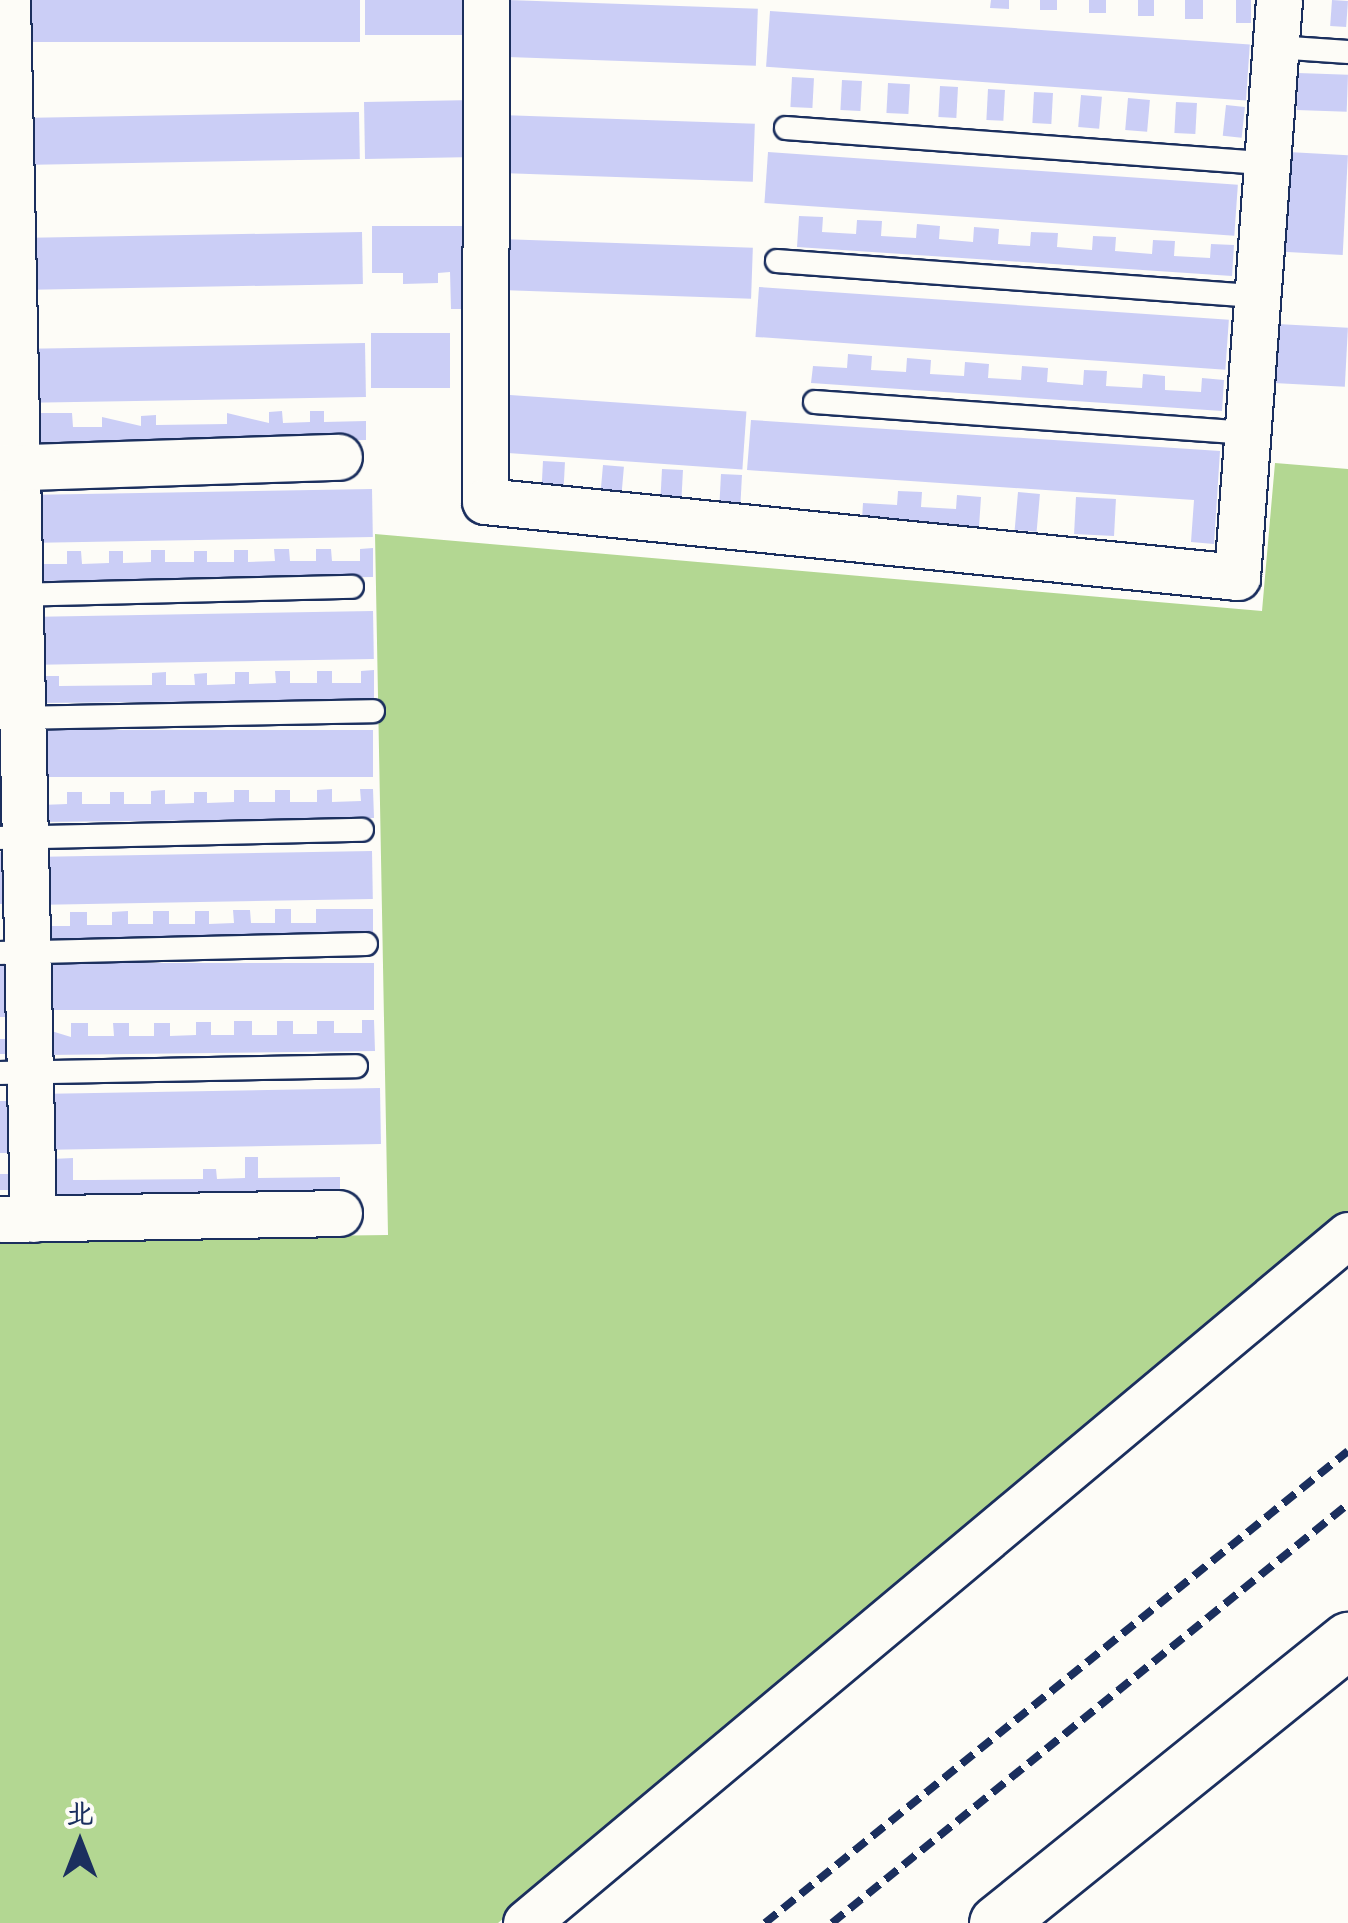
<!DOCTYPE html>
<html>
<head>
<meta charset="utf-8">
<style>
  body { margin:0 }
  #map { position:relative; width:1348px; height:1923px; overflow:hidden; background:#fdfcf7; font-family:"Shantell Sans","LXGW WenKai TC",sans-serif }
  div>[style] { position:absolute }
  .green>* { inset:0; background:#b3d792 }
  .building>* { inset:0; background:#cbcef6; transform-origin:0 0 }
  .roads { filter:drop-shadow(2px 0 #1b2f5e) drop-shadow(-2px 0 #1b2f5e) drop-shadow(0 2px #1b2f5e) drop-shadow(0 -2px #1b2f5e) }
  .service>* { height:22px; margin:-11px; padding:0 11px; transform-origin:11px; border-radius:11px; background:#fdfcf7 }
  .minor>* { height:45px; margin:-22.5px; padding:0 22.5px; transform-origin:22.5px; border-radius:22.5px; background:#fdfcf7 }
  .tertiary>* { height:55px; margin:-27.5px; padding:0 27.5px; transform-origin:27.5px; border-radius:27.5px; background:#fdfcf7 }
  .rail>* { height:8px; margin-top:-4px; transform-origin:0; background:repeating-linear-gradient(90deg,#1b2f5e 0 15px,transparent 0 23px) }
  span { translate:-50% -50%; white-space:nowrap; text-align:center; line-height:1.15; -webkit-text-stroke:8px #fdfcf7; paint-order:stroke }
  .north { position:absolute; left:30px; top:1793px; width:100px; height:100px; -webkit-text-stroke:8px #fdfcf7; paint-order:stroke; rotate:0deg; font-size:28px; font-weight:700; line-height:40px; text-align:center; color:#1b2f5e }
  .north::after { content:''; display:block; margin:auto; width:35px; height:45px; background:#1b2f5e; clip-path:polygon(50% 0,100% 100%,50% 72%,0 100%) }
</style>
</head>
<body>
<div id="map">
  <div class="green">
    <div style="clip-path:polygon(1275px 463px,1348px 469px,1348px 1213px,498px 1923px,0 1923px,0 1240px,388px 1235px,375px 534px,1262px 611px)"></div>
  </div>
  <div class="building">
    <div style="left:32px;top:0;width:328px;height:42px"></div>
    <div style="left:365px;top:0;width:112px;height:35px"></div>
    <div style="left:507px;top:0;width:251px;height:57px;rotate:2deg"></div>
    <div style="clip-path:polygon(991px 0,1009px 0,1009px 9px,990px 8px)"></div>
    <div style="left:1040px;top:0;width:17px;height:10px"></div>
    <div style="left:1089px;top:0;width:17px;height:13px"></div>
    <div style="left:1138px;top:0;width:16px;height:16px"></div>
    <div style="left:1185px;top:0;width:18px;height:19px"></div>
    <div style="left:1236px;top:0;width:15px;height:23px"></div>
    <div style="left:1332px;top:0;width:16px;height:26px;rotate:4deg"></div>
    <div style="left:770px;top:11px;width:481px;height:56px;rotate:4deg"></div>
    <div style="left:1298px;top:73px;width:50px;height:37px;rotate:2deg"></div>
    <div style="left:792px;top:77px;width:22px;height:30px;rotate:3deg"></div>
    <div style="left:842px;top:80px;width:20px;height:30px;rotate:3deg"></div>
    <div style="left:888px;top:83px;width:22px;height:30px;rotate:3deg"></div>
    <div style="left:940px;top:86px;width:18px;height:31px;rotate:3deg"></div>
    <div style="left:988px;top:89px;width:17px;height:31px;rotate:3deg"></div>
    <div style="left:1034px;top:92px;width:19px;height:31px;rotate:3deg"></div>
    <div style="left:1081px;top:95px;width:21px;height:32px;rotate:5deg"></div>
    <div style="left:1128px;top:98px;width:22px;height:32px;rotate:5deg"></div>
    <div style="left:475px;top:100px;width:57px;height:111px;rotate:89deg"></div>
    <div style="left:1176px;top:102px;width:21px;height:31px;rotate:3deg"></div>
    <div style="left:1226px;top:105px;width:19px;height:31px;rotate:6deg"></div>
    <div style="left:359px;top:112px;width:47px;height:325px;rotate:89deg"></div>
    <div style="left:504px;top:115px;width:251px;height:58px;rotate:2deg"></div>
    <div style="left:768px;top:152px;width:471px;height:51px;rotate:4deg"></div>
    <div style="left:1288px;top:152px;width:60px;height:100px;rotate:3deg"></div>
    <div style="clip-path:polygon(799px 216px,823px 217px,822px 232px,856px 234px,857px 220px,882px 221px,881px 236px,916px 238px,917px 224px,940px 226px,939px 239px,973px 242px,974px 227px,999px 229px,998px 244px,1030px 246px,1031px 232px,1058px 233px,1057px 247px,1092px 250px,1093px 236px,1116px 237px,1115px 251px,1152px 254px,1153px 240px,1175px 241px,1174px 256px,1210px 258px,1211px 244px,1234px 245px,1232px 276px,797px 247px)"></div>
    <div style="clip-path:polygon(372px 226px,473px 226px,474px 309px,451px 309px,450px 272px,438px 273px,438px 283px,403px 284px,403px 273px,372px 273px)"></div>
    <div style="left:362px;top:232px;width:52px;height:331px;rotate:89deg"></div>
    <div style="left:503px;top:239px;width:250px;height:51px;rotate:2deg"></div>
    <div style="left:759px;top:287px;width:471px;height:50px;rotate:4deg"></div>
    <div style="left:1277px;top:324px;width:71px;height:59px;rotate:3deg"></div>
    <div style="left:371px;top:333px;width:79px;height:55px"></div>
    <div style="left:365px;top:343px;width:54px;height:336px;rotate:89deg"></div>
    <div style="clip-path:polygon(848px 354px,872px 356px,871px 370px,906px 372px,907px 358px,931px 360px,930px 374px,964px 376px,965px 362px,989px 364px,988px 378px,1021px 380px,1022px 366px,1048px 368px,1047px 382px,1083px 385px,1084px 370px,1107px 371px,1106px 386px,1142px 388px,1143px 374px,1165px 376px,1165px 390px,1201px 392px,1202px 378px,1224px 380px,1222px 411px,811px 383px,813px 366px,847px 368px)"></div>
    <div style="left:510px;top:395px;width:237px;height:58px;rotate:4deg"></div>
    <div style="clip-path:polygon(282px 411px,283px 423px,310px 422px,310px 411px,324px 411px,324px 422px,366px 421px,366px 440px,31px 447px,30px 413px,72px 413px,73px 427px,102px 427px,102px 417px,141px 426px,141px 416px,156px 415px,156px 425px,227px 424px,227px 413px,269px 423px,269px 412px)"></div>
    <div style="clip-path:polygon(751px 420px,1220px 451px,1214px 544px,1191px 542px,1194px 500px,747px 470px)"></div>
    <div style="left:543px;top:461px;width:22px;height:34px;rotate:3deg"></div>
    <div style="left:603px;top:465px;width:21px;height:34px;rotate:5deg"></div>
    <div style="left:662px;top:469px;width:21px;height:35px;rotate:3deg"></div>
    <div style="left:721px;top:474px;width:21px;height:33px;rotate:3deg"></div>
    <div style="left:372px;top:489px;width:48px;height:333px;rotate:89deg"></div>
    <div style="clip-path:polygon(898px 491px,922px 492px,921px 507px,956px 509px,957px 495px,981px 497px,979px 527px,862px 520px,863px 503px,897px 505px)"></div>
    <div style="left:1018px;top:492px;width:22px;height:38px;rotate:5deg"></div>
    <div style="left:1076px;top:497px;width:40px;height:37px;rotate:3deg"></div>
    <div style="clip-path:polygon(373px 548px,373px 577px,40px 581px,40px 564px,67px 564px,67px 551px,81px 551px,82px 564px,109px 563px,109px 551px,123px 551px,123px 563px,151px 562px,151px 550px,165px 550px,165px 562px,194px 562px,194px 551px,207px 551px,207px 562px,234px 562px,234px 550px,248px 550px,248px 562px,275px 561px,274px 549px,289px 549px,290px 561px,316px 561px,316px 549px,331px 549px,332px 561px,360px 561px,360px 549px)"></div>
    <div style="left:373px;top:611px;width:48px;height:333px;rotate:89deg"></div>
    <div style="clip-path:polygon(374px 670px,374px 700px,41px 703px,41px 676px,59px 676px,59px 686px,152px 685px,152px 673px,166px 672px,166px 685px,195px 685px,194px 674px,207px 673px,207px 685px,235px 684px,235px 672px,249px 672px,249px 684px,276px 683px,275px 671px,290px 671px,290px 683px,317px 683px,317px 671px,332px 671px,332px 683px,361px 683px,361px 671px)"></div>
    <div style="left:373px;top:730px;width:47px;height:333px;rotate:90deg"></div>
    <div style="clip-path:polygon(332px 789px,332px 802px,361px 801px,360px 789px,373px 789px,374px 818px,41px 822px,41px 805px,67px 804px,67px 792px,82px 792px,82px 804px,110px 804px,110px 792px,124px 792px,124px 804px,151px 804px,151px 791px,165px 790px,165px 804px,194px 803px,194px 792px,207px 792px,207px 803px,234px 802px,234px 790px,249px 790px,249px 802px,275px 802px,275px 790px,290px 790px,290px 802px,317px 802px,317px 790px)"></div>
    <div style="left:372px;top:851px;width:48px;height:327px;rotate:89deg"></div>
    <div style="clip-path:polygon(0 852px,6px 852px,7px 904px,0 904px)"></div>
    <div style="clip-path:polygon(275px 909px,291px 909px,291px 923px,316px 923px,316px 909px,373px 909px,373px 939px,46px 944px,46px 926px,70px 926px,70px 912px,87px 912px,87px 925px,112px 925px,112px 912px,128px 911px,128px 924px,153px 924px,153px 911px,169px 911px,169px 924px,195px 924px,195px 911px,209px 911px,209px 924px,234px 923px,233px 910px,250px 910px,251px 923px,275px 923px)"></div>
    <div style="left:374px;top:963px;width:47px;height:327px;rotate:90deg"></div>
    <div style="left:0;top:966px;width:10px;height:51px"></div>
    <div style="clip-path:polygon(362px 1020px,374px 1020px,375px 1051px,48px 1055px,48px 1030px,71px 1037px,71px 1023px,88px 1023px,88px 1036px,114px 1036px,113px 1023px,129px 1023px,129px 1036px,154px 1036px,154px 1023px,170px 1023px,170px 1036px,196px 1035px,196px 1022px,211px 1022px,211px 1035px,234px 1035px,234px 1021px,252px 1021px,252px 1035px,277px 1035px,277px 1021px,293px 1021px,293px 1034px,317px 1034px,317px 1021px,334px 1021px,334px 1033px,362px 1033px)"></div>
    <div style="left:0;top:1039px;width:11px;height:15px"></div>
    <div style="left:380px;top:1088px;width:56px;height:329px;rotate:89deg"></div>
    <div style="left:0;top:1101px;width:15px;height:52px"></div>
    <div style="clip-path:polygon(245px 1157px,258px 1157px,258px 1178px,340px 1177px,340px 1194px,52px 1198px,52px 1159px,73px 1158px,73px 1180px,93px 1180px,203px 1179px,203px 1169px,216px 1169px,217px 1179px,245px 1178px)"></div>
    <div style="left:0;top:1174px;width:16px;height:16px"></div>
  </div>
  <div class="roads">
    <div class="service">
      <div style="left:1276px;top:47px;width:72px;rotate:4deg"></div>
      <div style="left:786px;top:128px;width:483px;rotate:4.2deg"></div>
      <div style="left:777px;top:261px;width:482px;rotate:4.2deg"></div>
      <div style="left:815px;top:402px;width:434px;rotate:4.1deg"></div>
      <div style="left:13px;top:595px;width:339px;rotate:-1.4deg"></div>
      <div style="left:13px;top:718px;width:360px;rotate:-1.1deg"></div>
      <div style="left:0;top:838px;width:362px;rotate:-1.3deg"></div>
      <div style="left:0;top:953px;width:366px;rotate:-1.4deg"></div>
      <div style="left:0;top:1073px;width:356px;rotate:-1.1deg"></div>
    </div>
    <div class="minor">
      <div style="left:7px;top:0;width:1219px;rotate:88.78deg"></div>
      <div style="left:486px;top:0;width:501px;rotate:90.11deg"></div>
      <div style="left:485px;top:501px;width:756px;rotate:5.77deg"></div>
      <div style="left:1237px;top:577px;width:579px;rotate:-85.84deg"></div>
      <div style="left:0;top:468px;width:339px;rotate:-1.9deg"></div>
      <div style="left:0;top:1219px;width:339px;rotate:-1deg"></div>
      <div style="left:526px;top:1923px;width:1072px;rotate:-39.93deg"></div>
    </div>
    <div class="tertiary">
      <div style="left:997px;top:1923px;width:451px;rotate:-38.9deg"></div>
    </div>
  </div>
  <div class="rail">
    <div style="left:765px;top:1923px;width:750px;rotate:-38.99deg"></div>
    <div style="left:832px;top:1923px;width:665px;rotate:-39.08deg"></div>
  </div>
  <div class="north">北</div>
</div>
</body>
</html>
